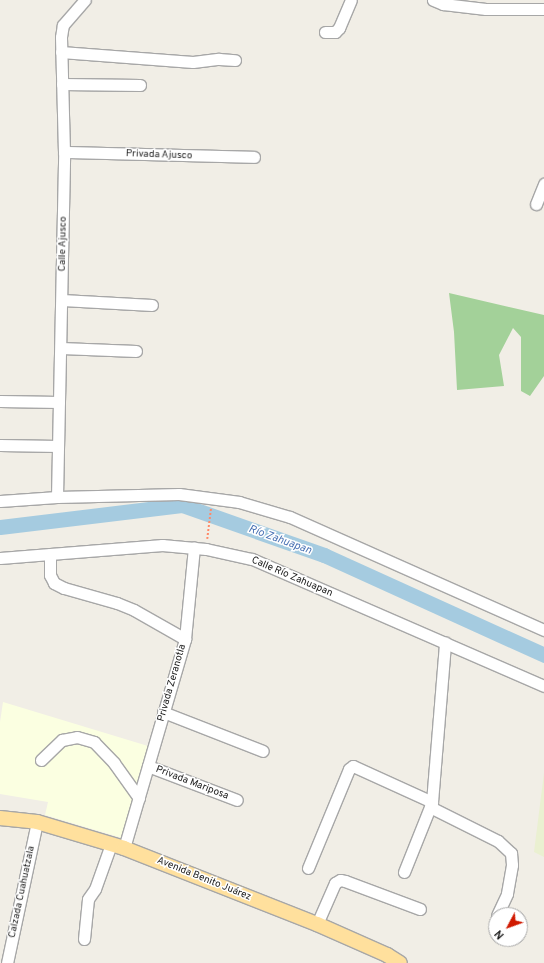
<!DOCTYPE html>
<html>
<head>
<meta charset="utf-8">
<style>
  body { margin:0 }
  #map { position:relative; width:544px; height:963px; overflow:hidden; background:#f1eee6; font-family:Overpass,sans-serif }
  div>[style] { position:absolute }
  .education>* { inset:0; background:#fbffe1 }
  .farmland>* { inset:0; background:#eaf0d1 }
  .forest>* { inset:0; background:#a3d199 }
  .river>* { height:15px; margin:-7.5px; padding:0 7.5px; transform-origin:7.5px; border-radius:7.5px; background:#a5cbe0 }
  .path>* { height:1.5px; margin-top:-0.75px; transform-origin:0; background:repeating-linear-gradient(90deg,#ff8a69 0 2px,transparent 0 4px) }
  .roads { filter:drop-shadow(1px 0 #a7a7a7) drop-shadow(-1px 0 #a7a7a7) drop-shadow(0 1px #a7a7a7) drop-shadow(0 -1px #a7a7a7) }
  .minor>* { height:11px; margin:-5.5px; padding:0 5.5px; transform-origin:5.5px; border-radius:5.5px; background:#fff }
  .major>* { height:14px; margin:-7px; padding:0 7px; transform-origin:7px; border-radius:7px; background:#ffe09d }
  span { translate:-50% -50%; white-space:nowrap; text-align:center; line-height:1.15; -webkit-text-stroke:3px #fff; paint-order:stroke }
  .street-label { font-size:10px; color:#202020 }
  .water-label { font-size:11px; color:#4871b4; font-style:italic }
  .north { position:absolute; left:488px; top:907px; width:40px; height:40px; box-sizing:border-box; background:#fff; border:1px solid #a6a6a6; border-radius:50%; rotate:229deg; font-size:11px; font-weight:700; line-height:16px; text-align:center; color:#202020 }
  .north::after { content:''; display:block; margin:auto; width:14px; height:18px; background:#d01900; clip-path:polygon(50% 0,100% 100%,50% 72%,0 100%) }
</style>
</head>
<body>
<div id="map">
  <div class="education">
    <div style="clip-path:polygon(3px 702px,148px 746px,122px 838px,45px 815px,48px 802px,0 794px,0 722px)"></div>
  </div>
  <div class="farmland">
    <div style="clip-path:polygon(544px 773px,544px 857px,534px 852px)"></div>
  </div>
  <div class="forest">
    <div style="clip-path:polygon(449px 293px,544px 315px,544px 376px,530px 396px,521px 391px,521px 337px,513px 328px,499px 355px,504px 386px,457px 390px,454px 332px)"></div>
  </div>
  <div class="river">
    <div style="left:0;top:527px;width:183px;rotate:-6.9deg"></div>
    <div style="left:182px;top:505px;width:151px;rotate:19.4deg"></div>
    <div style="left:324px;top:555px;width:242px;rotate:24.4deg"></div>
  </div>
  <div class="path">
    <div style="left:207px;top:539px;width:32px;rotate:-83deg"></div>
  </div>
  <div class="roads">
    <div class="minor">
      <div style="left:433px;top:0;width:11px;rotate:22deg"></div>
      <div style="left:443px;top:4px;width:43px;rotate:6.6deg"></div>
      <div style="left:486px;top:9px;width:58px"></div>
      <div style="left:325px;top:32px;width:10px"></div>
      <div style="left:335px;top:32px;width:6px;rotate:-45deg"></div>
      <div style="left:339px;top:28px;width:30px;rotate:-67deg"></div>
      <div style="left:61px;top:52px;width:132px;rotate:4.3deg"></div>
      <div style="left:193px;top:62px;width:26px;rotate:-7deg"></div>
      <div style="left:219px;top:59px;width:16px;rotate:4deg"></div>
      <div style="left:62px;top:84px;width:78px;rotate:0.7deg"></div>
      <div style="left:64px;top:152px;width:190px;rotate:1.5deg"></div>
      <div style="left:536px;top:204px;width:22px;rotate:-68deg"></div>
      <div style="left:62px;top:300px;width:90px;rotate:3.2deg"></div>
      <div style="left:61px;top:348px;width:75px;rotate:2.3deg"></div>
      <div style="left:0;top:401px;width:59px;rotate:1deg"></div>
      <div style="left:0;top:445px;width:58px;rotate:1deg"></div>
      <div style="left:57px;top:497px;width:345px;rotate:-88.8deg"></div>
      <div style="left:64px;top:152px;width:115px;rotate:-91.5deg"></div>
      <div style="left:61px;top:37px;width:12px;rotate:-81deg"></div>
      <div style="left:63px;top:25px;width:33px;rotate:-49deg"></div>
      <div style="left:0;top:501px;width:57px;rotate:-4deg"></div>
      <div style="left:57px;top:497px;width:122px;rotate:-1.4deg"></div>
      <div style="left:179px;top:494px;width:61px;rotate:7.6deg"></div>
      <div style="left:239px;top:502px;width:53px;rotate:16.4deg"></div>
      <div style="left:290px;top:517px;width:278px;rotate:24deg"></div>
      <div style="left:50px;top:554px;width:21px;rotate:90deg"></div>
      <div style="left:50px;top:575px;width:9px;rotate:63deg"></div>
      <div style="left:54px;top:583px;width:11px;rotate:27deg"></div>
      <div style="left:64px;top:588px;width:55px;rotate:15.8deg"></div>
      <div style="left:117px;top:603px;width:18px;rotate:22deg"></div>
      <div style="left:134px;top:610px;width:59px;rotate:29.6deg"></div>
      <div style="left:0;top:558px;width:163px;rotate:-4.6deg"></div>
      <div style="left:162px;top:545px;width:44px;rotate:5.2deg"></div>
      <div style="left:206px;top:549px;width:47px;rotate:12.3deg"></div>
      <div style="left:252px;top:559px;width:318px;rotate:23.5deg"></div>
      <div style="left:163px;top:712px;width:107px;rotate:21.3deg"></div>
      <div style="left:41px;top:760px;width:29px;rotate:-44deg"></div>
      <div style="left:62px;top:740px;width:15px;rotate:-11deg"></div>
      <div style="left:77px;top:737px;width:18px;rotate:16deg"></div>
      <div style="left:94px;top:742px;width:29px;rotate:46deg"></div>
      <div style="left:114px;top:763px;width:43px;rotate:54.5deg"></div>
      <div style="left:148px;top:766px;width:95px;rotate:20.9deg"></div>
      <div style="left:430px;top:807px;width:76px;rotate:26.6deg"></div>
      <div style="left:498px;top:841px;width:18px;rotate:43deg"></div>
      <div style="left:511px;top:853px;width:12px;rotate:85deg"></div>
      <div style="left:512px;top:865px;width:29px;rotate:100deg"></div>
      <div style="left:507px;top:894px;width:23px;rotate:115deg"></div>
      <div style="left:124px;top:848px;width:218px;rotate:-73.7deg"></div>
      <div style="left:185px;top:639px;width:92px;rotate:-84.4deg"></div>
      <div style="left:308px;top:868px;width:107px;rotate:-67.5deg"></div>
      <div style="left:349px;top:769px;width:5px;rotate:-37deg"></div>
      <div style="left:353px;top:766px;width:87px;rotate:24.5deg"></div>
      <div style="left:404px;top:872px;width:75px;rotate:-68.2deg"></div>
      <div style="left:432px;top:802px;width:160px;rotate:-85.3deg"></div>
      <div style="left:317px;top:924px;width:45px;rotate:-66.3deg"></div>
      <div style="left:335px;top:883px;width:6px;rotate:-31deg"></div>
      <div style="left:340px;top:880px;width:5px;rotate:11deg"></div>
      <div style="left:345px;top:881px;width:80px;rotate:20.5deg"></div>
      <div style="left:84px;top:939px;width:40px;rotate:-84.3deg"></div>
      <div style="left:88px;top:899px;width:12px;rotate:-55deg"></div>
      <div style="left:95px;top:889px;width:48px;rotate:-70.4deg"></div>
      <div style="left:7px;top:963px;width:144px;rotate:-78deg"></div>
    </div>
    <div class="major">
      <div style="left:0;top:818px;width:37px;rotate:6deg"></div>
      <div style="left:37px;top:822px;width:91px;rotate:16.6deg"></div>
      <div style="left:124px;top:848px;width:207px;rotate:21.5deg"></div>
      <div style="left:317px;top:924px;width:77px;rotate:23.9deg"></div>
      <div style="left:387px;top:955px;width:15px;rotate:32deg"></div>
    </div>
  </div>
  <div class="street-label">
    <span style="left:159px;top:155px;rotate:2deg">Privada Ajusco</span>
    <span style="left:63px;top:244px;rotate:-89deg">Calle Ajusco</span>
    <span style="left:292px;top:577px;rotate:23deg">Calle Río Zahuapan</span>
    <span style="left:172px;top:683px;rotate:-74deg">Privada Zeranotla</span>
    <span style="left:192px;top:783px;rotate:21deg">Privada Mariposa</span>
    <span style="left:204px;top:879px;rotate:22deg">Avenida Benito Juárez</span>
    <span style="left:22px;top:892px;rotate:-78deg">Calzada Cuahuatzala</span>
  </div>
  <div class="water-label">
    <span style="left:280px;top:540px;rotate:20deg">Río Zahuapan</span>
  </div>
  <div class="north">N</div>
</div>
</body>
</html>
